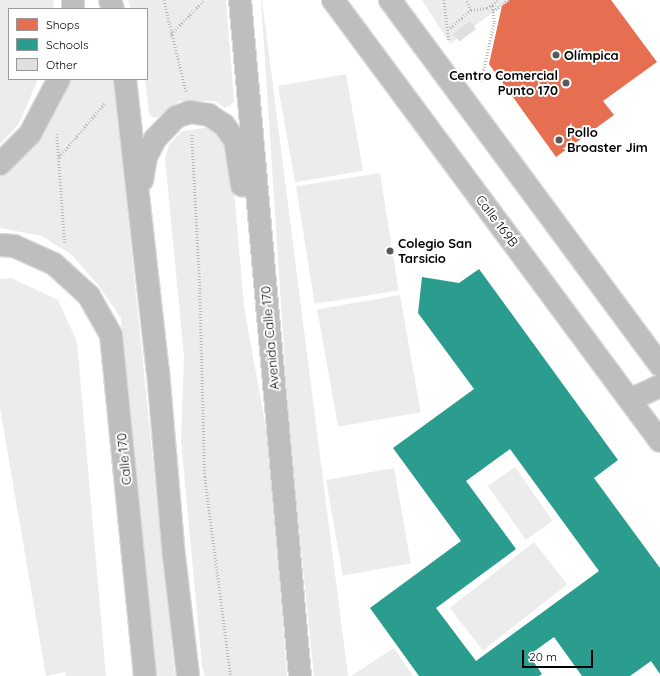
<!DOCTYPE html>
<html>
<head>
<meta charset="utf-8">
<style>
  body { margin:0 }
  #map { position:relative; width:660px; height:676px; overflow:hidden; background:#fff; font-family:Quicksand,sans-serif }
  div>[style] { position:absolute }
  .green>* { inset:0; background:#ececec; transform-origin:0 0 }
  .shops>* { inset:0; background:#e76f51 }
  .schools>* { inset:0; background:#2a9d8f }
  .building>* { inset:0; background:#dfdfdf; transform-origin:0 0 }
  .path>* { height:2.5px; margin-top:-1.25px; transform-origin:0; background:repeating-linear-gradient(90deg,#b9b9b9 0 1px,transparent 0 3px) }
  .roads { filter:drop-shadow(1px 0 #dbdbdb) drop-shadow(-1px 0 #dbdbdb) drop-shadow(0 1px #dbdbdb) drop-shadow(0 -1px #dbdbdb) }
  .minor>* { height:22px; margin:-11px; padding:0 11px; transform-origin:11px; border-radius:11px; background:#bebebe }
  .major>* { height:22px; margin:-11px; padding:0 11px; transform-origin:11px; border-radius:11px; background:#bebebe }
  .dots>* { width:11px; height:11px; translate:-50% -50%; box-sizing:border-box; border:2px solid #fff; border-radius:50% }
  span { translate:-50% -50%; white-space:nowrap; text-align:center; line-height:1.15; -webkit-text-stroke:4px #fff; paint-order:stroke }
  .poi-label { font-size:13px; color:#000; font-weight:700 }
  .left { translate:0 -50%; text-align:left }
  .right { translate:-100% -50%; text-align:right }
  .street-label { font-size:13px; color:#000 }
  .legend { position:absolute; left:8px; top:8px; width:140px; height:72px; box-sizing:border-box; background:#fff; border:1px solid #999; margin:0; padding:5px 7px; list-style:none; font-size:12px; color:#000 }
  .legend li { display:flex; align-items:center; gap:8px; height:20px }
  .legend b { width:20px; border:1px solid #999 }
  .scale { position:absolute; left:522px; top:650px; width:71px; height:18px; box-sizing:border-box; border:2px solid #000; border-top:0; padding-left:5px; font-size:12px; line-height:14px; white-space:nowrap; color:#000; -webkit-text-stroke:3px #fff; paint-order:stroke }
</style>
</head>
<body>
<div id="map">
  <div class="green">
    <div style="clip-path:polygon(0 0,53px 0,54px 9px,9px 9px,9px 79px,38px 79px,19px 124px,0 144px)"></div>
    <div style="clip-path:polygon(128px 0,226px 0,234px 101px,231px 105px,225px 108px,215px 101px,179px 101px,158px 117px,153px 118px,149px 113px,145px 79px,147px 79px,147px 9px,131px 9px)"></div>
    <div style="clip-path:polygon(261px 0,262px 0,348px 676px,314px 676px,290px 441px)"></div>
    <div style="clip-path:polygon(422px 0,510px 0,450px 44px)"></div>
    <div style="left:346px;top:74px;width:98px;height:69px;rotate:80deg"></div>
    <div style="clip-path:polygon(67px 79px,114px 79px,175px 676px,156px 676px,121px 318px,98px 285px,72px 255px,42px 236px,0 228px,0 176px,48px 124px)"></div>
    <div style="clip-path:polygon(205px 128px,219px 134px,225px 142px,232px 168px,244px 306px,269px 446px,287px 676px,205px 676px,202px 666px,181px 440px,184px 356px,165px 158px,169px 145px,182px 131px)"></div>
    <div style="left:380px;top:173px;width:119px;height:85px;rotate:81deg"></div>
    <div style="clip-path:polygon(11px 278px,58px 300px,77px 342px,106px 676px,66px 676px,65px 672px,46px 676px,0 408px,0 279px)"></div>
    <div style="left:400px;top:295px;width:119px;height:84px;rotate:80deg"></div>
    <div style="left:515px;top:467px;width:66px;height:33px;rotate:55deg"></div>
    <div style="left:394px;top:468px;width:97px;height:69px;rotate:80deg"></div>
    <div style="left:534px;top:542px;width:54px;height:107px;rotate:52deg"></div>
    <div style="clip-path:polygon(394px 648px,413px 676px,351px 676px)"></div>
  </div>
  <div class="shops">
    <div style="clip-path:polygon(510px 0,611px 0,657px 62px,603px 101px,614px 115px,556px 157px,489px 64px,502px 6px)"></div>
  </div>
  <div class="schools">
    <div style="clip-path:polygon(evenodd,479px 269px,618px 460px,594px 478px,660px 568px,660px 674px,651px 661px,630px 676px,582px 676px,554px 637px,529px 655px,542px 674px,539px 676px,419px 676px,370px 608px,461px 541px,393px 448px,474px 389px,418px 313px,422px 277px,459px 283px,479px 269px,510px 449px,599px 571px,476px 661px,436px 608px,516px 549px,466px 481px,510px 449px)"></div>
  </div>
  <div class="building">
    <div style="left:470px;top:21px;width:10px;height:21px;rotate:53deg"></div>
  </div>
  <div class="path">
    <div style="left:164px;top:0;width:94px;rotate:76.4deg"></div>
    <div style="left:444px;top:0;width:41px;rotate:83deg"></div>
    <div style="left:471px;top:10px;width:16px;rotate:-7deg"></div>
    <div style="left:487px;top:8px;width:14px;rotate:-36deg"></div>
    <div style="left:493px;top:11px;width:19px;rotate:-36deg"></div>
    <div style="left:450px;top:28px;width:28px;rotate:-41deg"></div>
    <div style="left:471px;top:10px;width:11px;rotate:-117deg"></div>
    <div style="left:171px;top:34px;width:47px;rotate:-45.9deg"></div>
    <div style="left:481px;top:82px;width:61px;rotate:-77.8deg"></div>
    <div style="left:494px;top:22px;width:17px;rotate:-97deg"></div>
    <div style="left:57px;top:134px;width:111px;rotate:85.9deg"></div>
    <div style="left:192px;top:135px;width:155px;rotate:87deg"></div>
    <div style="left:200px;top:290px;width:187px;rotate:88.5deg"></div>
    <div style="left:205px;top:477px;width:201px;rotate:82.6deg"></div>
    <div style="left:59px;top:157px;width:70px;rotate:-49.7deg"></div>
  </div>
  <div class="roads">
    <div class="minor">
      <div style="left:73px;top:9px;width:9px;rotate:-90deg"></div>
      <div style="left:0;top:164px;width:42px;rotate:-45deg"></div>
      <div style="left:30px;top:134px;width:62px;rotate:-62.2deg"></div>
      <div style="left:0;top:245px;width:14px;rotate:4deg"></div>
      <div style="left:14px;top:246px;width:44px;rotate:24.2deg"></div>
      <div style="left:54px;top:264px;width:47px;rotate:42.4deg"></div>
      <div style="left:89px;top:296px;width:45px;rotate:60.6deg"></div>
      <div style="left:111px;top:335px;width:343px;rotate:84.3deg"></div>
      <div style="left:630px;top:400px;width:33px;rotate:-25deg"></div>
    </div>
    <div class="major">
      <div style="left:110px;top:0;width:9px;rotate:72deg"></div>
      <div style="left:240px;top:0;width:679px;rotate:84.93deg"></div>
      <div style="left:333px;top:0;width:549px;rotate:53.44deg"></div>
      <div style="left:390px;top:0;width:454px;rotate:53.5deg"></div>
      <div style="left:125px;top:79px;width:294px;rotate:83.6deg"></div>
      <div style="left:158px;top:371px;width:186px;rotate:85.1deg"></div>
      <div style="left:174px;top:556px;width:121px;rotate:83.3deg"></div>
      <div style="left:142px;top:180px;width:23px;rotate:-80deg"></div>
      <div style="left:146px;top:157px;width:20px;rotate:-63deg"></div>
      <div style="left:155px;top:139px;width:30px;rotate:-46deg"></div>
      <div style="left:176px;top:117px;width:15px;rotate:-20deg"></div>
      <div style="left:190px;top:112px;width:19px;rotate:9deg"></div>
      <div style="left:209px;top:115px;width:18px;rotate:34deg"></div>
      <div style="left:224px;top:125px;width:19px;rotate:54deg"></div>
      <div style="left:235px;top:140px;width:46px;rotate:81.2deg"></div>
    </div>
  </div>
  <div class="dots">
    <div style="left:556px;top:55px;background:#595959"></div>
    <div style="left:566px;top:83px;background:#595959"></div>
    <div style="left:559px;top:140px;background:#595959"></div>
    <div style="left:390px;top:251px;background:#595959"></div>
  </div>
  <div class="poi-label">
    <span class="left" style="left:564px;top:55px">Olímpica</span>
    <span class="right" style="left:558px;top:83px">Centro Comercial<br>Punto 170</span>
    <span class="left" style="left:567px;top:140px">Pollo<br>Broaster Jim</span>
    <span class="left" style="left:398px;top:251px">Colegio San<br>Tarsicio</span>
  </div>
  <div class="street-label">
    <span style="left:497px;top:221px;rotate:53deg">Calle 169B</span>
    <span style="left:270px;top:338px;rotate:-95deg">Avenida Calle 170</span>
    <span style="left:124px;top:459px;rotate:-96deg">Calle 170</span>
  </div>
  <ul class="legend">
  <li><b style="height:11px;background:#e76f51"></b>Shops</li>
  <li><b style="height:11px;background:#2a9d8f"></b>Schools</li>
  <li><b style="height:11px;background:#dfdfdf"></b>Other</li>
  </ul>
  <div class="scale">20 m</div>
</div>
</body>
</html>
